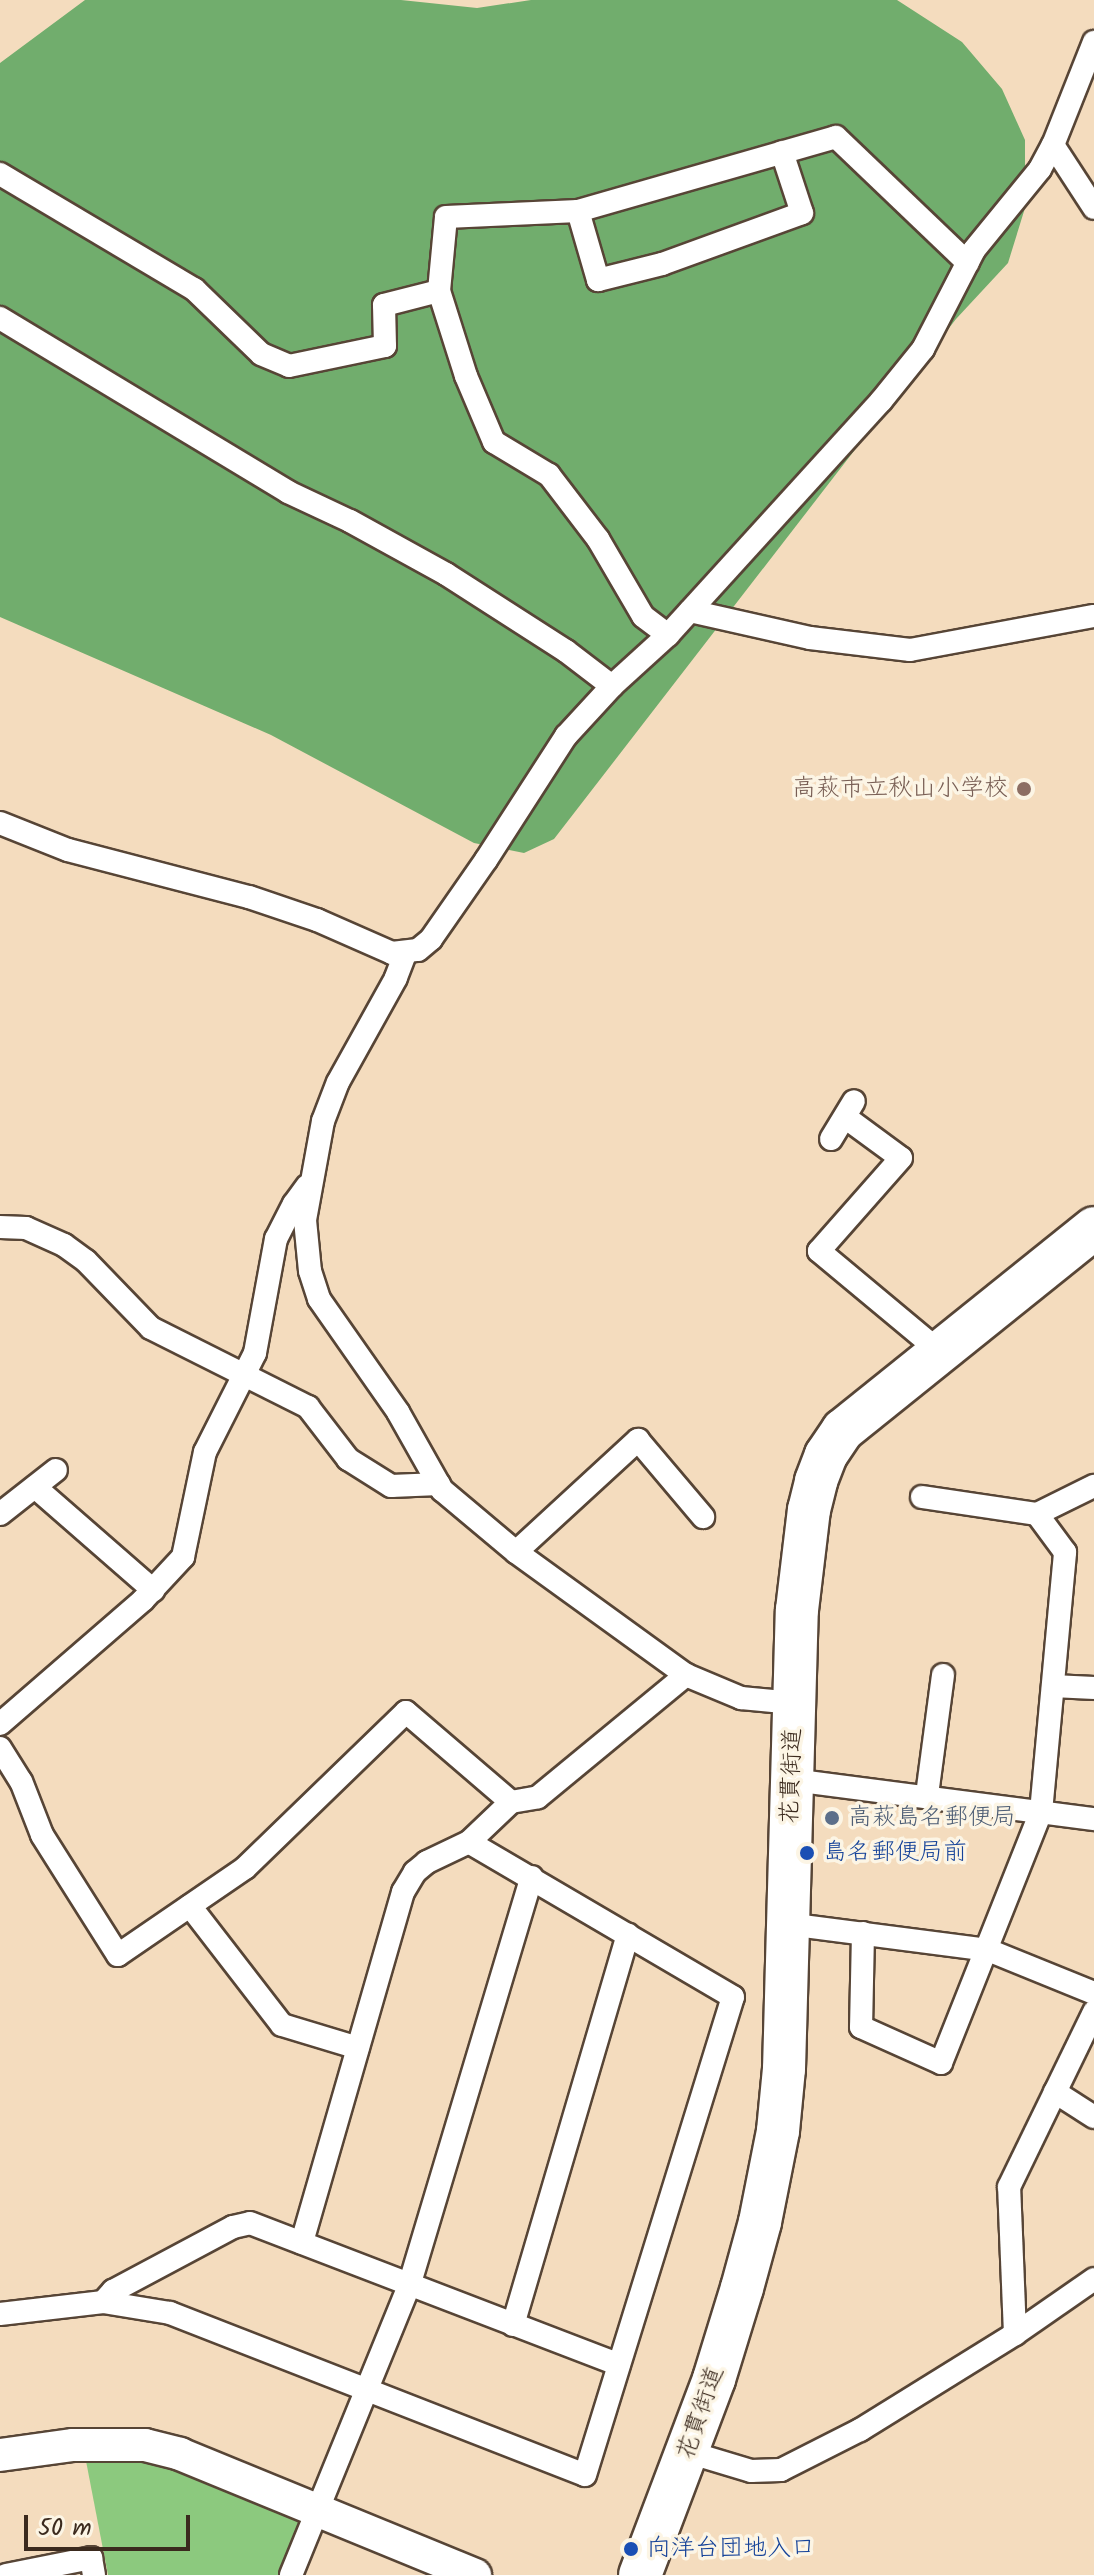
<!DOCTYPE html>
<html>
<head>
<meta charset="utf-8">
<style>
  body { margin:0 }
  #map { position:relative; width:1094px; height:2575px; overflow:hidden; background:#f4dcbe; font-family:Kalam,"Klee One",sans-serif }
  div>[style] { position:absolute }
  .green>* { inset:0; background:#8cc97e }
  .forest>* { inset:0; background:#71ad6d }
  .roads { filter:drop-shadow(2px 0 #574536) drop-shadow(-2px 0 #574536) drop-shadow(0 2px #574536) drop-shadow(0 -2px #574536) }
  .street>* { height:22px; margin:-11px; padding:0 11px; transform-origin:11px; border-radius:11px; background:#fff }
  .secondary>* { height:32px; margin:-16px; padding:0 16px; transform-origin:16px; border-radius:16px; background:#fff }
  .highway>* { height:42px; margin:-21px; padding:0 21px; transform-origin:21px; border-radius:21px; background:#fff }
  .dots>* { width:22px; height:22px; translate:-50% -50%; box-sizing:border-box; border:4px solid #fcf5e5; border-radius:50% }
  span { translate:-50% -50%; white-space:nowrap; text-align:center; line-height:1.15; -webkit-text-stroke:7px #fcf5e5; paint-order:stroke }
  .education-label { font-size:24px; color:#785e54 }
  .right { translate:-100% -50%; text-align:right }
  .street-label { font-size:24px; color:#3b2a1e }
  .service-label { font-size:24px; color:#4e5e75 }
  .left { translate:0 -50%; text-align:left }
  .transit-label { font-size:24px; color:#164399 }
  .scale { position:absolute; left:24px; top:2515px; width:166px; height:36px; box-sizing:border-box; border:4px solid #3b2a1e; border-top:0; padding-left:10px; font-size:24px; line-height:28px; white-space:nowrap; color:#3b2a1e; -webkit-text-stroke:6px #fcf5e5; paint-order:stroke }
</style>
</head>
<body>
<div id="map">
  <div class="green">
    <div style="clip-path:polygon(111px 2444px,317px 2512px,290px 2575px,108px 2575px,86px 2461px)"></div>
  </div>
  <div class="forest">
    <div style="clip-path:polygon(85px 0,401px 0,477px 8px,531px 0,897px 0,962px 42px,1002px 89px,1025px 140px,1025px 208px,1008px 263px,956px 319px,554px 839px,524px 853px,474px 843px,271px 735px,0 617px,0 63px)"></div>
  </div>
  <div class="roads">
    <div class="street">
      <div style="left:1053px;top:145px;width:75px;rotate:56.9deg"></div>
      <div style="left:0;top:174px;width:226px;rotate:30.7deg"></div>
      <div style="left:194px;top:289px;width:93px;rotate:44.1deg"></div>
      <div style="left:261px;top:354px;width:30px;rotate:23deg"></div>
      <div style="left:289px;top:366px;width:98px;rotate:-11.8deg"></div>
      <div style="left:385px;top:346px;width:41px;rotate:-91.4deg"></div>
      <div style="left:384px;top:305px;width:57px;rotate:-14.3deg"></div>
      <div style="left:578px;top:211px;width:72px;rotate:73.8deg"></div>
      <div style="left:598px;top:280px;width:66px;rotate:-14deg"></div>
      <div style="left:662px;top:264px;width:149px;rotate:-20deg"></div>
      <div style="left:802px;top:213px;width:64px;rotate:-108.2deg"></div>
      <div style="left:0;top:318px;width:336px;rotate:31.1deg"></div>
      <div style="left:288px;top:492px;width:68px;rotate:25.1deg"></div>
      <div style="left:350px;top:521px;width:110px;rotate:28.9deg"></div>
      <div style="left:446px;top:574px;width:143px;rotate:32.7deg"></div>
      <div style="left:566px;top:651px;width:58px;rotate:37.3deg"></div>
      <div style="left:690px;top:611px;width:123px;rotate:12.7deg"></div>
      <div style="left:810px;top:638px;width:101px;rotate:6.8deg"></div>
      <div style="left:910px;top:650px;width:187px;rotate:-10.5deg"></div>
      <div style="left:668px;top:635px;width:31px;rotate:-143deg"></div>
      <div style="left:643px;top:616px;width:89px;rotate:-120.3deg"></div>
      <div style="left:598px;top:539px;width:81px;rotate:-127.4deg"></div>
      <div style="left:549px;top:475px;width:64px;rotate:-149deg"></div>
      <div style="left:494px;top:442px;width:72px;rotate:-113deg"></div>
      <div style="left:466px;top:376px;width:89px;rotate:-107.6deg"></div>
      <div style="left:439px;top:291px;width:74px;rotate:-84.6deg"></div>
      <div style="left:446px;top:217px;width:132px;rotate:-2.6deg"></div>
      <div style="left:578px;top:211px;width:268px;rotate:-16deg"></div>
      <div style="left:836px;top:137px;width:182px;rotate:43.7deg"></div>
      <div style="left:0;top:823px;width:73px;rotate:21.7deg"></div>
      <div style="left:68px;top:850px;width:187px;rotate:14.6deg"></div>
      <div style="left:249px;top:897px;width:72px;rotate:18.7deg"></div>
      <div style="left:317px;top:920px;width:82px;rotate:23.7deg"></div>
      <div style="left:392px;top:953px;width:26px;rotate:-7deg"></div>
      <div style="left:418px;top:950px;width:17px;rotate:-40deg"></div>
      <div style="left:431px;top:939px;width:96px;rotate:-55.2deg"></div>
      <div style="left:486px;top:860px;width:148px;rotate:-57.2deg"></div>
      <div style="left:566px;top:736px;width:68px;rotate:-47.4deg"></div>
      <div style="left:612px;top:686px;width:76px;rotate:-42.3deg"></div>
      <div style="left:668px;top:635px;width:316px;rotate:-47.7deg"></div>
      <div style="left:881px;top:401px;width:67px;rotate:-51.1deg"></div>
      <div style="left:923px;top:349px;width:111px;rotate:-62.7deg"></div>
      <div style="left:974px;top:250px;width:104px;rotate:-50.8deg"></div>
      <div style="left:1040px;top:169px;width:27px;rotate:-62deg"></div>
      <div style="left:1053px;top:145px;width:111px;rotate:-68.3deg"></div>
      <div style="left:405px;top:954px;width:26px;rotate:111deg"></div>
      <div style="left:396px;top:978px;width:119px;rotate:119.1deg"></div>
      <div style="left:338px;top:1082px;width:42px;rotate:111deg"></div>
      <div style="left:323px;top:1121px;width:101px;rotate:100.3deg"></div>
      <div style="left:305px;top:1220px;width:51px;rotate:84.4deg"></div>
      <div style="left:310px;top:1271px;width:29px;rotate:72deg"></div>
      <div style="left:319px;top:1299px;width:138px;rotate:55deg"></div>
      <div style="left:398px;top:1412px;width:90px;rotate:60.6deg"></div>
      <div style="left:442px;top:1490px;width:97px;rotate:40deg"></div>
      <div style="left:516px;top:1552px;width:210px;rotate:35.9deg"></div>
      <div style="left:686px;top:1675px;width:60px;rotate:22.7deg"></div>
      <div style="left:741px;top:1698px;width:53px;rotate:5.4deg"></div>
      <div style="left:845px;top:1117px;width:69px;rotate:36.2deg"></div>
      <div style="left:901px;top:1158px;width:124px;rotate:131.4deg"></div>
      <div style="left:819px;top:1251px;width:156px;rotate:39.8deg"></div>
      <div style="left:831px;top:1139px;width:44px;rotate:-58.8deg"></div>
      <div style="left:0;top:1227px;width:26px;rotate:2deg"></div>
      <div style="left:26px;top:1228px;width:42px;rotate:24.1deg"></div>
      <div style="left:64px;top:1245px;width:27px;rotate:36deg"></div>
      <div style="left:86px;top:1261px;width:93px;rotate:45.9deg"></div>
      <div style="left:151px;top:1328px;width:176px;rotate:26.7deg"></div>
      <div style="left:308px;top:1407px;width:66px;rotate:52.4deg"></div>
      <div style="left:348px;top:1459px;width:51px;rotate:32.1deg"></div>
      <div style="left:391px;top:1486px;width:48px;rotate:-2.4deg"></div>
      <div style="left:35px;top:1487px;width:157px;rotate:41.1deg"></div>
      <div style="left:922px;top:1497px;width:116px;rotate:8.4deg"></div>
      <div style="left:0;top:1514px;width:71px;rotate:-38.2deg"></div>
      <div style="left:516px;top:1552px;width:166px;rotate:-42.6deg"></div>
      <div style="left:638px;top:1440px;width:101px;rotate:49.8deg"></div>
      <div style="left:1053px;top:1686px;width:41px;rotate:2.8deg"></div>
      <div style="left:0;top:1724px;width:189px;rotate:-40.9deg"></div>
      <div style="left:143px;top:1600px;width:59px;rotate:-47.1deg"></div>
      <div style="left:183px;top:1557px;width:107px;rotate:-78.2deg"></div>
      <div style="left:205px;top:1452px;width:111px;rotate:-63.2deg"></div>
      <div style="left:255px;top:1353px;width:116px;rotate:-79.6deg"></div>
      <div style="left:276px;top:1239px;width:39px;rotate:-63deg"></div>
      <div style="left:294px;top:1204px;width:22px;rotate:-54deg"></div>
      <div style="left:0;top:1748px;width:39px;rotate:58deg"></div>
      <div style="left:21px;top:1781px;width:58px;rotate:68.7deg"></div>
      <div style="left:42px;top:1835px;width:142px;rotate:57.7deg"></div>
      <div style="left:118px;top:1955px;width:154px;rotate:-34.4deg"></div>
      <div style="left:245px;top:1868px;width:224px;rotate:-44.1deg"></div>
      <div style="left:406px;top:1712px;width:138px;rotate:40.6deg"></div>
      <div style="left:793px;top:1780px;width:304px;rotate:7.4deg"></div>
      <div style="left:927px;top:1795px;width:121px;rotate:-82.4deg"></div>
      <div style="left:469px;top:1842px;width:58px;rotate:-43.6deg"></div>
      <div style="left:511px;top:1802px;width:27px;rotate:-10deg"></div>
      <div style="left:538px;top:1797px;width:192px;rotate:-39.5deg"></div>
      <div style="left:190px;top:1906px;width:150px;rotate:52.3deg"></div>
      <div style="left:282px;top:2025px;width:79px;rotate:16.8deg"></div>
      <div style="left:788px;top:1924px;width:202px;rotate:7.4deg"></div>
      <div style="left:988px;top:1950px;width:114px;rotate:22.1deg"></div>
      <div style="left:863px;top:1933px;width:94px;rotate:91.2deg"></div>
      <div style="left:861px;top:2027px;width:88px;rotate:24.2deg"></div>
      <div style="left:941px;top:2063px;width:270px;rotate:-68.3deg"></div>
      <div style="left:1041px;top:1812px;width:261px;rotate:-84.7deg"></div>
      <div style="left:1065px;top:1552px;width:47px;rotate:-126.4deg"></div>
      <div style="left:1037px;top:1514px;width:64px;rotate:-26.2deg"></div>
      <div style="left:1055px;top:2092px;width:46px;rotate:32.7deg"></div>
      <div style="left:103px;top:2302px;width:15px;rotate:-48deg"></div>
      <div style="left:113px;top:2291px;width:136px;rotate:-28.1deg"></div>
      <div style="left:233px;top:2227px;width:17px;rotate:-13deg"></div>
      <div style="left:250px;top:2223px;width:395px;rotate:21deg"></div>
      <div style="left:0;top:2314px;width:104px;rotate:-6.6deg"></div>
      <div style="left:103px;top:2302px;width:68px;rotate:9.3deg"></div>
      <div style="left:170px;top:2313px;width:445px;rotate:21.3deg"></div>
      <div style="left:585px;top:2475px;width:500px;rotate:-72.8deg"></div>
      <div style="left:733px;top:1997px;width:306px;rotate:-149.6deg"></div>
      <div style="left:469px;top:1842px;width:47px;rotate:154.5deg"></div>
      <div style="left:427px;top:1862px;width:16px;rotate:140deg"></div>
      <div style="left:415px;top:1872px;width:23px;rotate:121deg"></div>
      <div style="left:403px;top:1892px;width:365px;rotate:106.1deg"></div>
      <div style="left:513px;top:2325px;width:407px;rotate:-73.6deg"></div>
      <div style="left:1015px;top:2334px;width:147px;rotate:-92.3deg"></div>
      <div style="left:1009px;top:2187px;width:195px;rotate:-64.1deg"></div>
      <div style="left:688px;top:2452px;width:66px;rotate:16.8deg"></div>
      <div style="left:751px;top:2471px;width:30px;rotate:-2deg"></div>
      <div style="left:781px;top:2470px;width:89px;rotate:-26.9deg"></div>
      <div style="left:860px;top:2430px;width:182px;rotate:-31.8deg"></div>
      <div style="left:1015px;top:2334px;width:96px;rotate:-34.8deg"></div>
      <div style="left:6px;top:2575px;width:87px;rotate:-11.3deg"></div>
      <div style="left:91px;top:2558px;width:17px;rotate:80deg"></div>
      <div style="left:291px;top:2575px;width:312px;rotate:-67.8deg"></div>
      <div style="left:409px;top:2286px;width:427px;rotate:-73.3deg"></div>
    </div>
    <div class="secondary">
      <div style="left:0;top:2455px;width:74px;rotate:-7.8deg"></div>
      <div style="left:73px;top:2445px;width:72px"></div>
      <div style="left:145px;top:2445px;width:36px;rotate:14deg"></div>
      <div style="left:180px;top:2454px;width:319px;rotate:22.3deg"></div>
    </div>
    <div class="highway">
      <div style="left:640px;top:2575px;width:210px;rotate:-69.3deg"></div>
      <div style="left:714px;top:2379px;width:95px;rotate:-72.9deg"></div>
      <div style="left:742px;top:2288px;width:68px;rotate:-74.7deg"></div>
      <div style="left:760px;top:2222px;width:93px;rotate:-78.8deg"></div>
      <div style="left:778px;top:2131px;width:62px;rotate:-84.5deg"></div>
      <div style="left:784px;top:2069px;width:459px;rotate:-88.4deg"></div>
      <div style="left:797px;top:1610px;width:101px;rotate:-83.2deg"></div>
      <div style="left:809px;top:1510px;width:30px;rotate:-76deg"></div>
      <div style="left:816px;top:1481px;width:28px;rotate:-69deg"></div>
      <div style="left:826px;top:1455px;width:30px;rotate:-56deg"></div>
      <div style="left:843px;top:1430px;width:322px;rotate:-38.8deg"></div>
    </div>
  </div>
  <div class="dots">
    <div style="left:1024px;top:789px;background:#8d6e63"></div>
    <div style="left:832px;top:1818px;background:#5c6f8a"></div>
    <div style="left:807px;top:1853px;background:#1a4fb4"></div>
    <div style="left:631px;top:2549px;background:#1a4fb4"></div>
  </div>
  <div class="education-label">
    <span class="right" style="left:1008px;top:789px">高萩市立秋山小学校</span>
  </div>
  <div class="street-label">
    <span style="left:792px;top:1776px;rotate:-88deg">花貫街道</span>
    <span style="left:701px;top:2413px;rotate:-71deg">花貫街道</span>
  </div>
  <div class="service-label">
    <span class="left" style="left:848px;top:1818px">高萩島名郵便局</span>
  </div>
  <div class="transit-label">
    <span class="left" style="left:823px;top:1853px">島名郵便局前</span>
    <span class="left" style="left:647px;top:2549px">向洋台団地入口</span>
  </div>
  <div class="scale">50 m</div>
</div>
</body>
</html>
